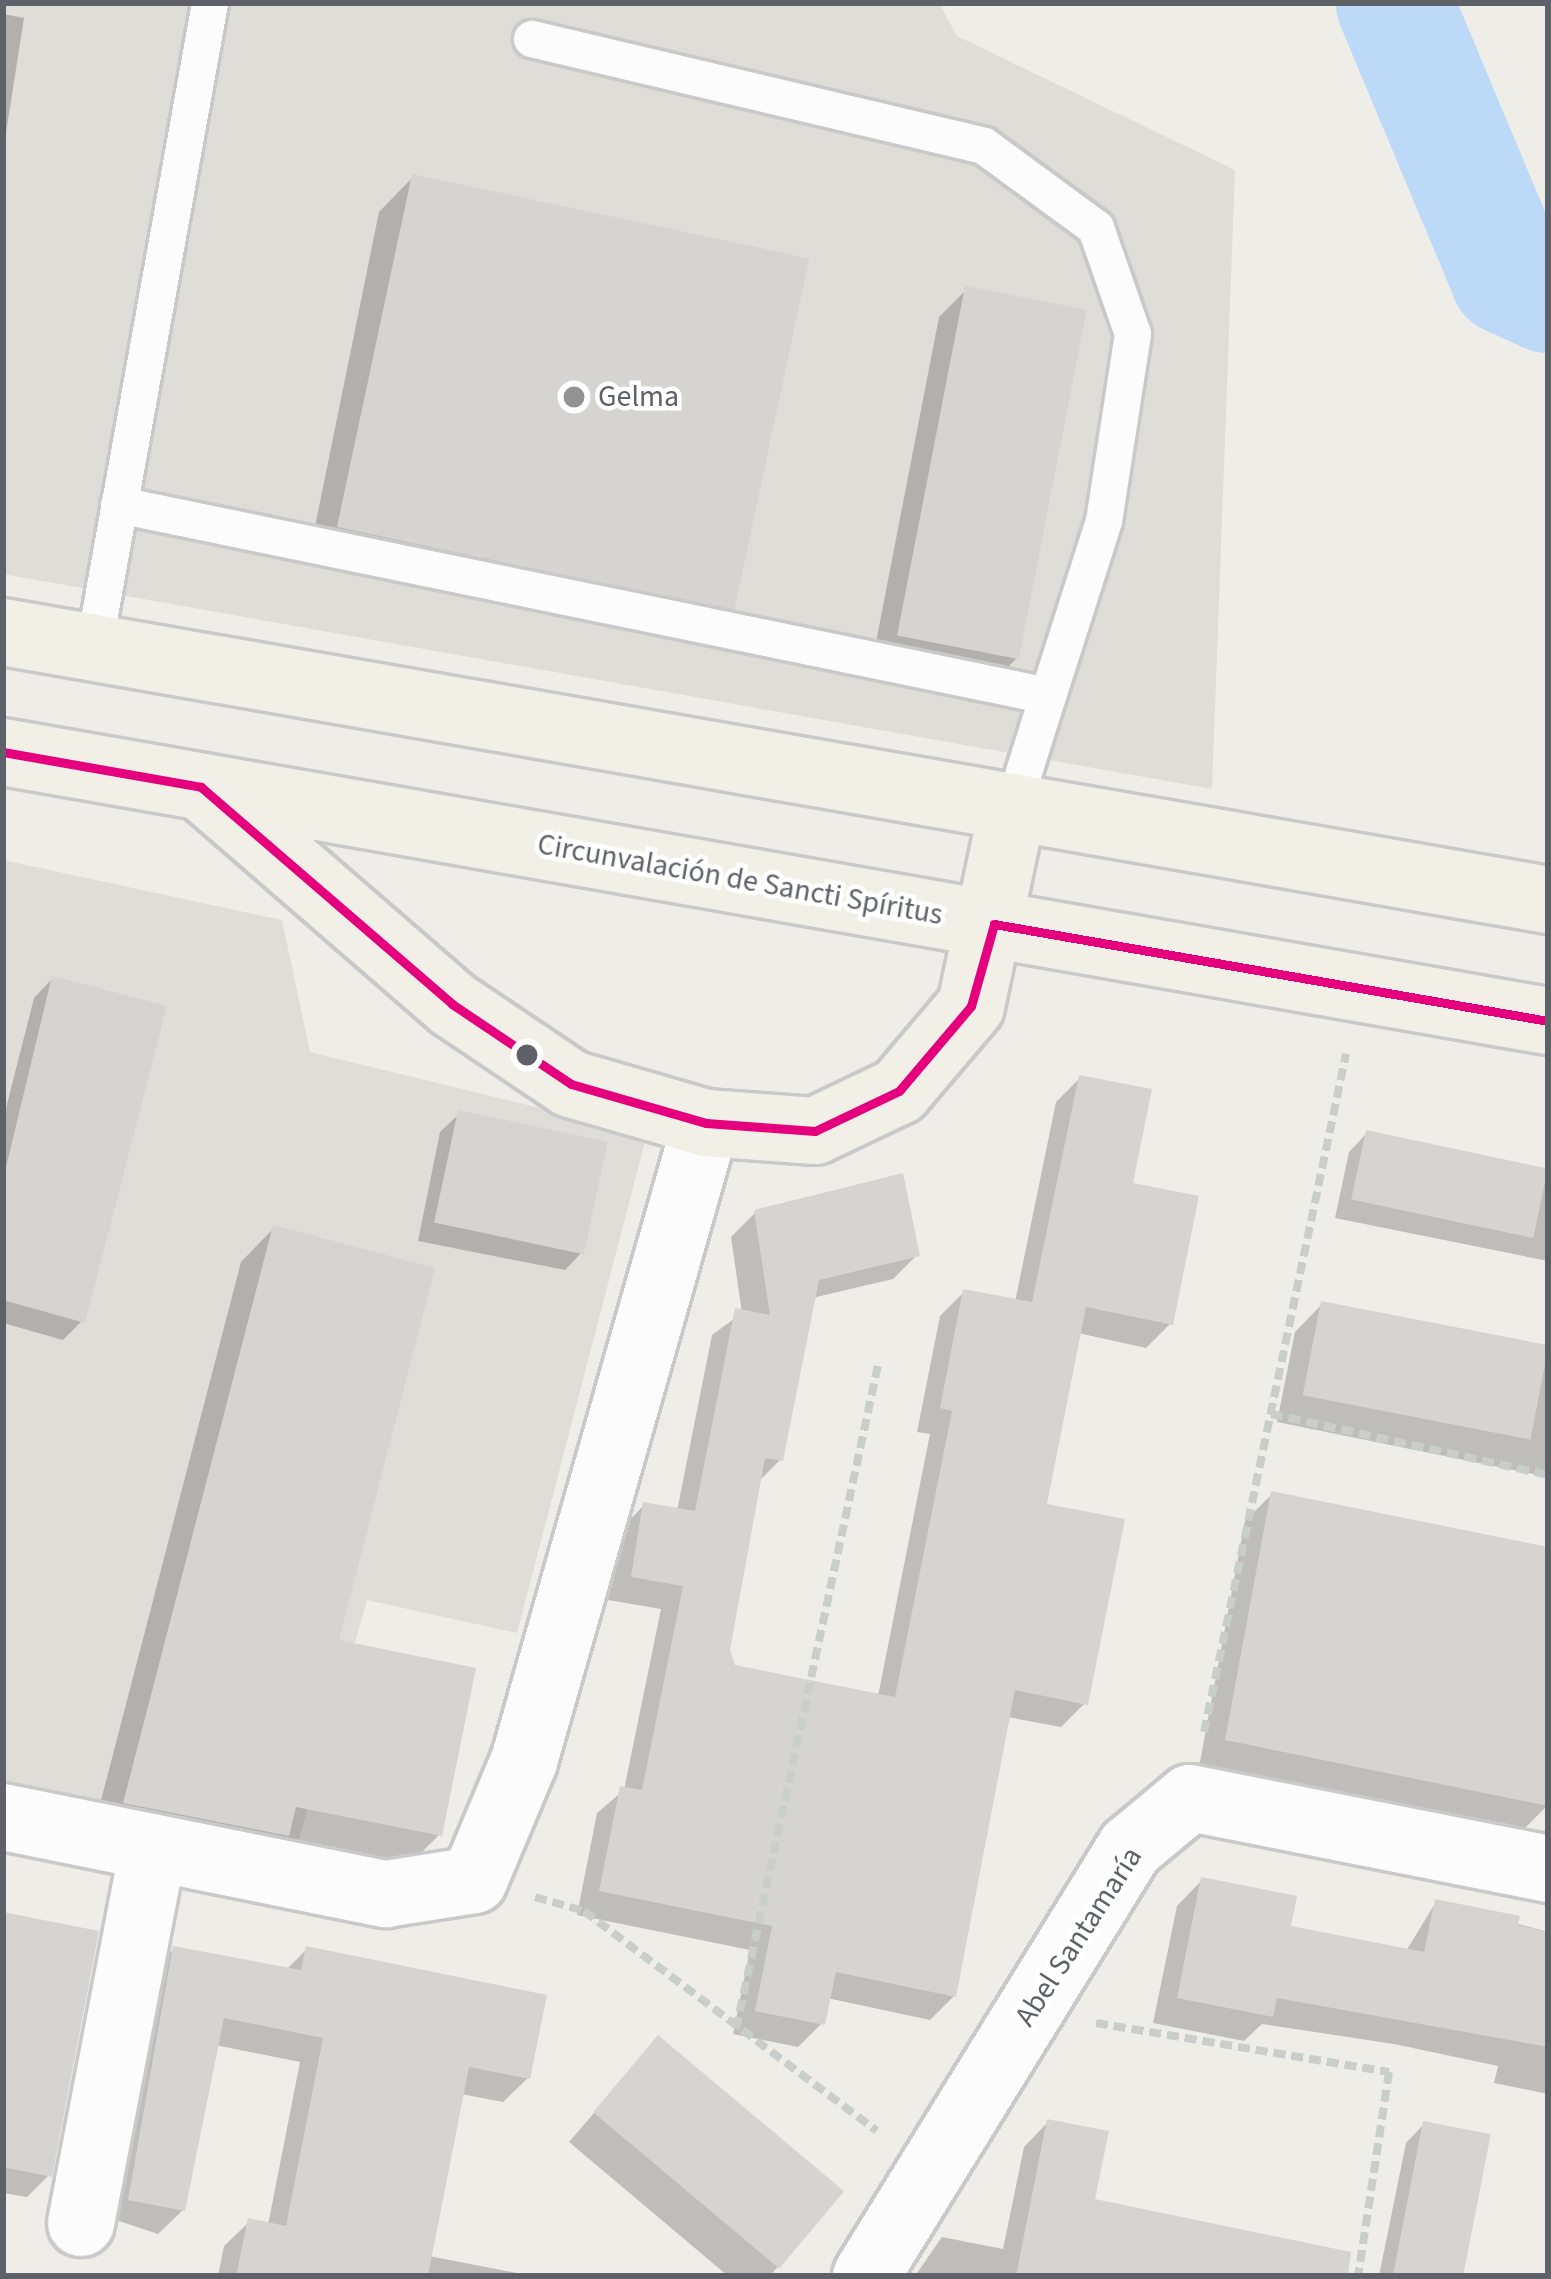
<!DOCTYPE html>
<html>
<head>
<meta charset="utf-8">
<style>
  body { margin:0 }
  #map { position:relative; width:1551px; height:2279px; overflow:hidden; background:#eeede8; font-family:"Source Sans 3",sans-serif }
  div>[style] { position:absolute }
  .industrial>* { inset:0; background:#deddd8 }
  .shadow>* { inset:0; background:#0003 }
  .river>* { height:117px; margin:-58.5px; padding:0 58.5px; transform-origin:58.5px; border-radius:58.5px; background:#bcd9f8 }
  .building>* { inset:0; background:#d5d4d1; transform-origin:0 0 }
  .path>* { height:8px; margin-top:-4px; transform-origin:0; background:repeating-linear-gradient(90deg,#cacecb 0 12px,transparent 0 18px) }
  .roads { filter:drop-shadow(3px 0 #c9c9c9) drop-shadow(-3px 0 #c9c9c9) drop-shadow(0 3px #c9c9c9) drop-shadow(0 -3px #c9c9c9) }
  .service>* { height:36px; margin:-18px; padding:0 18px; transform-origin:18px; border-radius:18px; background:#fcfcfc }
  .minor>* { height:66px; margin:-33px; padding:0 33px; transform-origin:33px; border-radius:33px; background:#fcfcfc }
  .trunk>* { height:66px; margin:-33px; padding:0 33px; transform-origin:33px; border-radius:33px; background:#f2f0e6 }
  .bus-1>* { height:9px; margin:-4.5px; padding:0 4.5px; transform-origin:4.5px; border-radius:4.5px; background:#e5007d }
  .dots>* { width:33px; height:33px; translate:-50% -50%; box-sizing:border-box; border:6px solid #fff; border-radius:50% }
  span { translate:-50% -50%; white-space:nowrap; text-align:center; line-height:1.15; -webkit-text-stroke:9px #fff; paint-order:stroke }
  .poi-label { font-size:30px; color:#5e6167 }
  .left { translate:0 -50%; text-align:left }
  .street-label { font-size:30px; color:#5e6167 }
  .frame { position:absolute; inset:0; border:6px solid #5e6167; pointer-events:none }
</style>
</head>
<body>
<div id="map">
  <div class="industrial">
    <div style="clip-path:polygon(3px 3px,939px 3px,957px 36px,1235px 170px,1212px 789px,3px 574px)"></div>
    <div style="clip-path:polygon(3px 860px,282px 920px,310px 1052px,647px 1134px,517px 1633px,367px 1600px,297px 1846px,3px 1785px)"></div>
  </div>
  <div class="shadow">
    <div style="clip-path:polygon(3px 14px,24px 18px,3px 152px)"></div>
    <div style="clip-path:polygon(413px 177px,735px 608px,701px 642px,308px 561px,379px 212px)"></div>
    <div style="clip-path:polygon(966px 290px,1017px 658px,989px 686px,872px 663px,939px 317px)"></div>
    <div style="clip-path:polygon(52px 979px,82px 1321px,63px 1340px,3px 1323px,3px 1120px,34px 998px)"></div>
    <div style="clip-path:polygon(1080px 1078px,1129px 1185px,1170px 1324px,1146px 1348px,1078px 1333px,1043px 1506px,1085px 1703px,1061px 1727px,1007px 1717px,954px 1996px,930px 2020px,827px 1998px,822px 2023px,798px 2047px,733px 2034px,750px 1950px,577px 1915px,597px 1813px,624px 1790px,661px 1609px,608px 1600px,620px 1530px,644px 1505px,677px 1511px,712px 1335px,742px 1313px,731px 1237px,755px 1213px,917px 1255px,893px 1279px,812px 1298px,780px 1460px,758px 1482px,727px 1651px,733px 1667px,878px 1696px,930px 1434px,917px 1432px,940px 1316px,964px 1292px,1015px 1302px,1056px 1102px)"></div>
    <div style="clip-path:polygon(459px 1114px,583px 1251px,565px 1270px,418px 1241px,440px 1132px)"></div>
    <div style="clip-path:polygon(1367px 1133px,1548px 1169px,1548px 1261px,1335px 1218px,1349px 1152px)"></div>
    <div style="clip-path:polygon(274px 1228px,336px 1642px,440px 1834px,407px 1867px,92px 1835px,241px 1262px)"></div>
    <div style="clip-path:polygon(1322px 1304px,1548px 1350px,1548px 1477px,1277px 1422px,1295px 1332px)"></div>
    <div style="clip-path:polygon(1272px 1494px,1548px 1550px,1548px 1805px,1521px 1832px,1199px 1767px,1245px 1521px)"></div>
    <div style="clip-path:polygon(1202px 1880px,1287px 1928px,1406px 1951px,1436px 1902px,1548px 1932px,1548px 2094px,1494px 2083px,1498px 2066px,1394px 2044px,1262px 2024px,1244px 2041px,1153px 2023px,1177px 1906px)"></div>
    <div style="clip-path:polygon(3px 1917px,49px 2175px,27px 2197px,3px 2193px)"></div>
    <div style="clip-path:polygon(174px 1949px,286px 1970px,307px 1949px,528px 2078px,503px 2102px,461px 2094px,429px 2256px,532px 2276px,218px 2276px,224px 2246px,249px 2222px,268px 2225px,300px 2062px,215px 2045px,183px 2210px,158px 2234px,107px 2217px,149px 1973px)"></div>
    <div style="clip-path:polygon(658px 2039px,840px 2193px,770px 2276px,728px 2276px,569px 2142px)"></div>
    <div style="clip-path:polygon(1048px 2122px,1092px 2202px,1248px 2276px,915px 2276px,942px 2237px,1003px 2249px,1024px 2147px)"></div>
    <div style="clip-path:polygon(1424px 2124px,1460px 2276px,1379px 2276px,1406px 2143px)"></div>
  </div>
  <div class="river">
    <div style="left:1394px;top:3px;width:296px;rotate:67.3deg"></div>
    <div style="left:1508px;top:276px;width:44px;rotate:24.2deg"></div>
  </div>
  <div class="building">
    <div style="left:412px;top:174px;width:406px;height:361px;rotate:12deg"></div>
    <div style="left:965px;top:286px;width:124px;height:356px;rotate:11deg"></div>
    <div style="clip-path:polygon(52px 976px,167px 1006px,85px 1323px,3px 1300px,3px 1180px)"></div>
    <div style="clip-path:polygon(1079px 1075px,1152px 1089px,1133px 1183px,1199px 1196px,1173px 1325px,1086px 1307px,1047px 1504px,1125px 1519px,1088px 1705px,1015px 1690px,956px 1997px,836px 1972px,825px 2025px,755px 2011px,772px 1926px,599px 1891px,620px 1786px,642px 1790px,683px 1586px,631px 1577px,643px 1502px,695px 1511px,735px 1308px,770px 1315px,754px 1210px,903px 1173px,920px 1256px,819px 1280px,783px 1461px,765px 1458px,730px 1650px,735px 1665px,895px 1697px,952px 1411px,940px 1408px,963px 1289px,1032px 1302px)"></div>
    <div style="left:458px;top:1110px;width:153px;height:115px;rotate:12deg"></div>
    <div style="left:1366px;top:1130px;width:186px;height:71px;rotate:12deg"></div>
    <div style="clip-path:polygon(273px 1225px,435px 1268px,339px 1640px,476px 1668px,442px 1836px,296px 1807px,289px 1836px,123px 1803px)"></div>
    <div style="left:1321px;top:1301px;width:232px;height:96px;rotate:11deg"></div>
    <div style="clip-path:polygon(1271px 1491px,1548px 1547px,1548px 1806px,1225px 1740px)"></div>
    <div style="clip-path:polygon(1201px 1877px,1297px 1896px,1291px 1926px,1424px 1952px,1435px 1899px,1520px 1916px,1518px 1925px,1548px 1932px,1548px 2047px,1277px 1998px,1273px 2017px,1177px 1998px)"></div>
    <div style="clip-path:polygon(3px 1912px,99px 1931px,52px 2177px,3px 2167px)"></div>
    <div style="clip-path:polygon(173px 1946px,301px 1970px,306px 1946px,547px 1995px,530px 2079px,469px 2067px,428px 2276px,236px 2276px,248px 2218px,286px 2226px,323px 2038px,224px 2018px,185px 2211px,128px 2200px)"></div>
    <div style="left:658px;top:2035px;width:243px;height:101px;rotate:40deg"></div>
    <div style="clip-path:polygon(1047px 2119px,1109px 2131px,1095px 2199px,1351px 2252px,1348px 2276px,1016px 2276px)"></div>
    <div style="left:1423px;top:2121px;width:69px;height:158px;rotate:11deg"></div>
  </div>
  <div class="path">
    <div style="left:1271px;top:1414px;width:284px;rotate:12.4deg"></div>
    <div style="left:1204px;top:1732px;width:693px;rotate:-78.17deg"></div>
    <div style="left:535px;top:1897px;width:51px;rotate:15.9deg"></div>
    <div style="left:584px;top:1911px;width:366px;rotate:36.9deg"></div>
    <div style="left:1096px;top:2023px;width:297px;rotate:9.5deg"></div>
    <div style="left:1389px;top:2072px;width:206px;rotate:98.6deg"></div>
    <div style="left:736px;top:2029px;width:679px;rotate:-77.93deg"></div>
  </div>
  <div class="roads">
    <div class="service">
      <div style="left:532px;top:39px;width:464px;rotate:13.3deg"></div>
      <div style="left:984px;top:146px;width:139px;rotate:36.2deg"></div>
      <div style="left:1096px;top:228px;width:112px;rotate:70.8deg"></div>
      <div style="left:1133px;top:334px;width:189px;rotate:98.8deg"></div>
      <div style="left:1104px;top:521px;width:184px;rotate:107.7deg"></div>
      <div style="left:119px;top:505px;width:948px;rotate:11.62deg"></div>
      <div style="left:1048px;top:696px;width:116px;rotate:107.5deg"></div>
      <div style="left:94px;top:648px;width:655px;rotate:-79.8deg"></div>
    </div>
    <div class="minor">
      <div style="left:3px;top:1817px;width:391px;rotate:11.4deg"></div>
      <div style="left:386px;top:1894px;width:89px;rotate:-9deg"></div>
      <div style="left:474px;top:1880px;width:129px;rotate:-67.2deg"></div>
      <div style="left:524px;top:1761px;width:663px;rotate:-74.08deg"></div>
      <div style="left:81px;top:2223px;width:375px;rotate:-79.1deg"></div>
      <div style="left:866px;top:2276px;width:503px;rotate:-58.33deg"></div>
      <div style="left:1130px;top:1848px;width:78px;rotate:-39.8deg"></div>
      <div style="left:1190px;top:1798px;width:365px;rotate:11.2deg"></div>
    </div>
    <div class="trunk">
      <div style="left:3px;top:632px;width:1568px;rotate:9.84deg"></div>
      <div style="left:3px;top:752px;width:1568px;rotate:9.88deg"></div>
      <div style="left:204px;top:789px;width:328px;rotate:40.9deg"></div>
      <div style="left:452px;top:1004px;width:143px;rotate:33.9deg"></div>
      <div style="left:571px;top:1084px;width:141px;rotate:16.1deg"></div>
      <div style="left:706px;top:1123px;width:109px;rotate:4.2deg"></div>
      <div style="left:815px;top:1131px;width:93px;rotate:-25.5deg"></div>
      <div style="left:899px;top:1091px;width:111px;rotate:-49.7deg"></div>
      <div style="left:971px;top:1006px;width:203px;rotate:-78.1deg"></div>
    </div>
  </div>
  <div class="bus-1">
    <div style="left:3px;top:752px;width:201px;rotate:10deg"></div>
    <div style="left:201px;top:787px;width:332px;rotate:40.8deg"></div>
    <div style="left:452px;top:1004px;width:143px;rotate:33.9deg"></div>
    <div style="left:571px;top:1084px;width:141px;rotate:16.1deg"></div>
    <div style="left:706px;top:1123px;width:109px;rotate:4.2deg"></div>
    <div style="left:815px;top:1131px;width:93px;rotate:-25.5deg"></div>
    <div style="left:899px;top:1091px;width:111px;rotate:-49.7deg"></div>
    <div style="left:971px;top:1006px;width:85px;rotate:-74.3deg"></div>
    <div style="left:994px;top:924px;width:562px;rotate:9.93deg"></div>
  </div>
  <div class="dots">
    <div style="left:574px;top:397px;background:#909294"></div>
    <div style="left:527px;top:1055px;background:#5e6167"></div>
  </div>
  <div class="poi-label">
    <span class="left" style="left:598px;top:397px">Gelma</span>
  </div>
  <div class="street-label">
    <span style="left:740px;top:880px;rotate:10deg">Circunvalación de Sancti Spíritus</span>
    <span style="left:1079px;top:1937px;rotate:-57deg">Abel Santamaría</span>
  </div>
  <div class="frame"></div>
</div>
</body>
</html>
